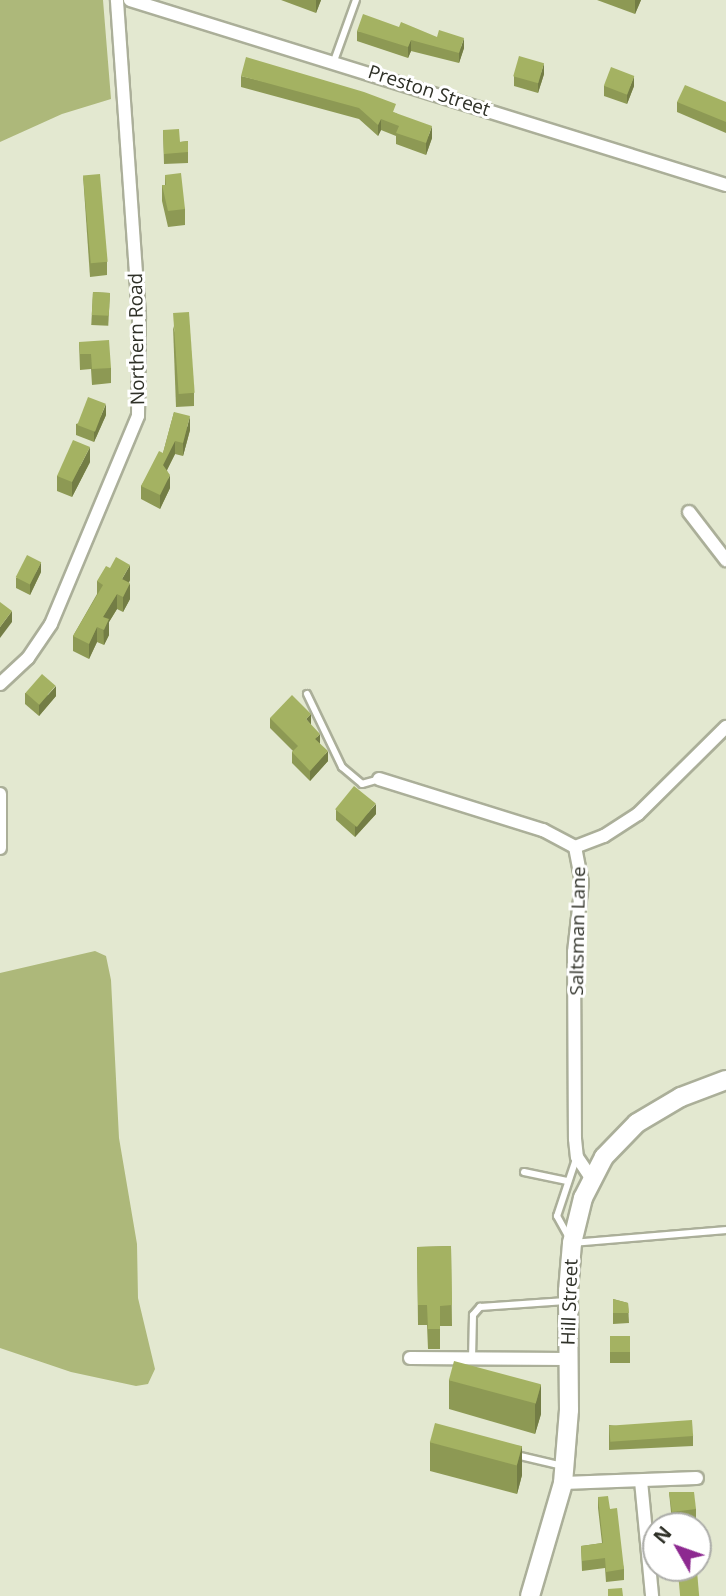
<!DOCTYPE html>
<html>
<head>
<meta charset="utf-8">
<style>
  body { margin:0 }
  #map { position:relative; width:726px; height:1596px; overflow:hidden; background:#e3e8d0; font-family:"Open Sans",sans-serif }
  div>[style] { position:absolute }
  .green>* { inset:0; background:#adb87a }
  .roads { filter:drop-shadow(2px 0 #abaf99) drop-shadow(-2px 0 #abaf99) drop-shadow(0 2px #abaf99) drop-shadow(0 -2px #abaf99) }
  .lane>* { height:6px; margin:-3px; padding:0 3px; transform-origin:3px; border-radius:3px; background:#fff }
  .street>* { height:12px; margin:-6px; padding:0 6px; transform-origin:6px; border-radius:6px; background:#fff }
  .secondary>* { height:18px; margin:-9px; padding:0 9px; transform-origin:9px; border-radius:9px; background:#fff }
  .wall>* { inset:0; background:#8d9954; transform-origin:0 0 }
  .shaded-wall>* { inset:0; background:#737d45 }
  .building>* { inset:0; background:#a4b262; transform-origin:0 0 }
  span { translate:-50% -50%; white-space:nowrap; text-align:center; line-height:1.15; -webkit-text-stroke:6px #fff; paint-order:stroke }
  .street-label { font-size:19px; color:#2f3128 }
  .north { position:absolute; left:642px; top:1512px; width:70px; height:70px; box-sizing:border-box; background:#fff; border:2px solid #acada9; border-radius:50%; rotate:310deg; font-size:19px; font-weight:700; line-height:28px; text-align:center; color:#2f3128 }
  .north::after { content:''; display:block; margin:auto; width:24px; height:32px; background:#8d2990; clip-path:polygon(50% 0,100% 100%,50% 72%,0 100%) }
</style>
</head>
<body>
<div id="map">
  <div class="green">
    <div style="clip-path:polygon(0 0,103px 0,111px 99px,62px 114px,0 142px)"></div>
    <div style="clip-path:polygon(95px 951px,106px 956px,111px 980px,119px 1138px,137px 1244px,138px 1298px,155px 1369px,148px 1384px,136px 1386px,71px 1372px,0 1348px,0 973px)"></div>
  </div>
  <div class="roads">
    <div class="lane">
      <div style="left:334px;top:61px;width:65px;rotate:-70.2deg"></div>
      <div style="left:307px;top:694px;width:81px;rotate:64.4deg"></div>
      <div style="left:342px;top:767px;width:26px;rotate:40deg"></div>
      <div style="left:362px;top:784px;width:18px;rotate:-16deg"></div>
      <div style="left:576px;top:1159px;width:60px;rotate:108.4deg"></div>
      <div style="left:557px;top:1216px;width:31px;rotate:61deg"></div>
      <div style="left:572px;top:1243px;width:155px;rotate:-4.8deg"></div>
      <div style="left:524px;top:1172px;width:44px;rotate:11.8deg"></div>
      <div style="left:472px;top:1359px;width:44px;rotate:-88.7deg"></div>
      <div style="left:473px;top:1315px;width:11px;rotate:-49deg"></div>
      <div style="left:480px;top:1307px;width:86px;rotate:-4deg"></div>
      <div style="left:516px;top:1455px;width:48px;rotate:13.2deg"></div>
    </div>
    <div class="street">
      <div style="left:130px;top:0;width:624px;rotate:17.24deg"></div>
      <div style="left:689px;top:512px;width:61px;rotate:52.4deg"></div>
      <div style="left:0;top:684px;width:38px;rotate:-43deg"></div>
      <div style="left:28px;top:658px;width:41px;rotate:-55.9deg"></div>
      <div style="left:51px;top:624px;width:225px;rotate:-67.3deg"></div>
      <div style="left:138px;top:416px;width:100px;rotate:-89.4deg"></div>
      <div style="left:139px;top:316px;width:317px;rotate:-94deg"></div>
      <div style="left:379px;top:779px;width:172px;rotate:17.3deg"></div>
      <div style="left:543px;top:830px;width:36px;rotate:28deg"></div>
      <div style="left:575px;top:847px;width:36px;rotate:79deg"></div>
      <div style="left:582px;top:882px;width:70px;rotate:96.5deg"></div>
      <div style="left:574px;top:952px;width:187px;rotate:89.7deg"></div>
      <div style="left:575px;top:1139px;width:18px;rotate:84deg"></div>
      <div style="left:577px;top:1157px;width:27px;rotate:56deg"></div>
      <div style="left:0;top:794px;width:54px;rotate:90deg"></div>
      <div style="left:575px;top:847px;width:31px;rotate:-21deg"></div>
      <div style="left:604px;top:836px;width:40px;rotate:-32.9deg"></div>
      <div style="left:638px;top:814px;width:124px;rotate:-44.7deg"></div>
      <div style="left:410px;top:1358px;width:158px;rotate:0.4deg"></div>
      <div style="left:641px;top:1481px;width:116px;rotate:84.5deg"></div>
      <div style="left:563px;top:1483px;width:134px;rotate:-2.1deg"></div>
    </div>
    <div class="secondary">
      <div style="left:530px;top:1596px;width:118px;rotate:-73.7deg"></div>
      <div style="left:563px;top:1483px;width:73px;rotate:-85.3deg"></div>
      <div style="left:569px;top:1410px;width:119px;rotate:-90.5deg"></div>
      <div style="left:568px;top:1291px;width:48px;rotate:-85.2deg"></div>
      <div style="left:572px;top:1243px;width:46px;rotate:-76.3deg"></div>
      <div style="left:583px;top:1198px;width:46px;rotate:-62.9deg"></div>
      <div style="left:604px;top:1157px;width:47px;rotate:-45.9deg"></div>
      <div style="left:637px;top:1123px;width:51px;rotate:-30.6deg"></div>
      <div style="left:681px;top:1097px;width:48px;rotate:-20.7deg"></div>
    </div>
  </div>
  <div class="wall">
    <div style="clip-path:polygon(281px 0,321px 0,316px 13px)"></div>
    <div style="clip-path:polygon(597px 0,641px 0,635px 14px)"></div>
    <div style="clip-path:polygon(357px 31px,464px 48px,459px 63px,411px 51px,408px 58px,357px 41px)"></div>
    <div style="clip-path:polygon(544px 74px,538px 93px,514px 86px,514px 76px)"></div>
    <div style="clip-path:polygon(241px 76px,396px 113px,432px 138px,426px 155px,396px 144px,396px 136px,381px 130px,378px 136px,359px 119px,241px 87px)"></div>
    <div style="clip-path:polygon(604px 86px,634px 86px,627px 104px,604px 96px)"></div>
    <div style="clip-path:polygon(677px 102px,726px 102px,726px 133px,677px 112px)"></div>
    <div style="clip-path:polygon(163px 130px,180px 142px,188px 141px,188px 163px,164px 164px)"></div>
    <div style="clip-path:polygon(83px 175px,107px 262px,107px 275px,90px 277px)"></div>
    <div style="clip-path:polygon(165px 175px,185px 209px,185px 225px,168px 227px,162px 201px,162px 185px,165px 185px)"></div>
    <div style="left:93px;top:292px;width:17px;height:33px;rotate:3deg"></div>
    <div style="clip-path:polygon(173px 326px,194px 393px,194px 406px,176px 407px)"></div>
    <div style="clip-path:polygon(79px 342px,111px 368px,111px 383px,92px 385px,91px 369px,80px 370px)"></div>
    <div style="clip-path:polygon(174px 412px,190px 430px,183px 456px,175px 454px,167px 470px,170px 488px,160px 509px,141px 499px,141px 486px,163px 453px)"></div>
    <div style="clip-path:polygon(106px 415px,94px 442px,76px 435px,76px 424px)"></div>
    <div style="clip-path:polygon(90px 462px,72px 497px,57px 491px,57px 476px)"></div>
    <div style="clip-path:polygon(41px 572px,30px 595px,16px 588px,16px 578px)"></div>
    <div style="clip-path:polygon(130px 580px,129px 583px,130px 599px,123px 612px,117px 609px,109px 622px,109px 635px,104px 645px,97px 642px,89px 659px,73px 651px,73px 636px,97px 594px,97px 581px)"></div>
    <div style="clip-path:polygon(25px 693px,56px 696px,39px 716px,25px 704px)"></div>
    <div style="clip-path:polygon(270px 718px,311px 725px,328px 761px,310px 781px,292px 763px,292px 752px,293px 751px,270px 728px)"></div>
    <div style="clip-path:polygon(336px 810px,376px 814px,355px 837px,336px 820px)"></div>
    <div style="clip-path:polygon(451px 1246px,452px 1326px,440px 1326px,440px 1349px,428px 1349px,427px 1325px,418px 1325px,417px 1247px)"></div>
    <div style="clip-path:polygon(613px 1299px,628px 1303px,629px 1323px,613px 1324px)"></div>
    <div style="left:610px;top:1336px;width:20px;height:27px"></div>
    <div style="clip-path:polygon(449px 1380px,541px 1385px,541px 1414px,535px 1434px,449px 1409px)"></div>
    <div style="clip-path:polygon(609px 1425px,693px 1436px,693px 1446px,609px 1450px)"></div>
    <div style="clip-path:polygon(430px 1442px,522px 1446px,522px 1475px,517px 1494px,430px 1471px)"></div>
    <div style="clip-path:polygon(669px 1492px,696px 1509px,696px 1519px,672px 1522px)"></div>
    <div style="clip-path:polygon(598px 1497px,610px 1509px,624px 1569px,624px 1580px,606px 1582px,605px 1568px,582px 1571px,581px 1546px,602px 1543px,598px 1508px)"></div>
  </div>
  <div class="shaded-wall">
    <div style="clip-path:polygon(316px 0,321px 0,316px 13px)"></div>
    <div style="clip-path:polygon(635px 0,641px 0,635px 14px)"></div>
    <div style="clip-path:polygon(464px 38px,464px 48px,459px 63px,459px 53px)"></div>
    <div style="clip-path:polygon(411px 40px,411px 51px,408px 58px,408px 47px)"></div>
    <div style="clip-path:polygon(544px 63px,544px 74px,538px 93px,538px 83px)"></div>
    <div style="clip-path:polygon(634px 76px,634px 86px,627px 104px,627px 94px)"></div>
    <div style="clip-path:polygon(381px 119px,381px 130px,378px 136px,378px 125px)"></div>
    <div style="clip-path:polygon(432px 126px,432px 138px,426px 155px,426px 143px)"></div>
    <div style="clip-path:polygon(106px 404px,106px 415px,94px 442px,94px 432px)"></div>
    <div style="clip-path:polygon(190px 416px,190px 430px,183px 456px,183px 443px)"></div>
    <div style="clip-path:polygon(175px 441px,175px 454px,163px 478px,163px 465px)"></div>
    <div style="clip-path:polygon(90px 447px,90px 462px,72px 497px,72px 482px)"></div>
    <div style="clip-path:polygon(170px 475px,170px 488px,160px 509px,160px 495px)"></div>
    <div style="clip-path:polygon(41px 562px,41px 572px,30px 595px,30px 584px)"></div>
    <div style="clip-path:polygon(130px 565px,130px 580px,122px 594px,122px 579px)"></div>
    <div style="clip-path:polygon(130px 583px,130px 599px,123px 612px,123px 597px)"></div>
    <div style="clip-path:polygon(117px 594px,117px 609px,109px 622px,109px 635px,104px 645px,103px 617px)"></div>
    <div style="clip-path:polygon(12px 611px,12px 622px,0 638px,0 627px)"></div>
    <div style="clip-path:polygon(97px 627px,97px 642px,89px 659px,89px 644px)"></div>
    <div style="clip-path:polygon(56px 686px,56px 696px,39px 716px,39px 705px)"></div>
    <div style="clip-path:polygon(311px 714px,311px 725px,306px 719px)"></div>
    <div style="clip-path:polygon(320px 734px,320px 744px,315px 739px)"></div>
    <div style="clip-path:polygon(328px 751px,328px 761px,310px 781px,310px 771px)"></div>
    <div style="clip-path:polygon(376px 804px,376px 814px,355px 837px,355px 827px)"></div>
    <div style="clip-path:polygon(541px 1385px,541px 1414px,535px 1434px,535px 1405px)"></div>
    <div style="clip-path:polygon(522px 1446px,522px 1475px,517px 1494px,517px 1465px)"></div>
  </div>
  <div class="building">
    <div style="clip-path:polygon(363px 14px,399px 27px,401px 22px,437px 37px,439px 30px,464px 38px,459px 53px,411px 40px,408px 47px,357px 31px)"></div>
    <div style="left:519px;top:56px;width:26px;height:21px;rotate:16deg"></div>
    <div style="clip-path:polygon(246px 57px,364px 92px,396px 104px,393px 112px,432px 126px,426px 143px,396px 133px,399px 126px,381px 119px,378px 125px,359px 108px,241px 76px)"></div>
    <div style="left:611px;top:67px;width:25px;height:20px;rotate:21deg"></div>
    <div style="clip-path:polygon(685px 85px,726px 102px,726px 122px,677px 102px)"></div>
    <div style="clip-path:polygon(179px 129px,180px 142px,188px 141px,188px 152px,164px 154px,163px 130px)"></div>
    <div style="clip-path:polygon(181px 173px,185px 209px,168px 211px,162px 185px,166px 185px,165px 175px)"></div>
    <div style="left:100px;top:174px;width:88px;height:17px;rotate:85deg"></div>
    <div style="left:93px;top:292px;width:17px;height:23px;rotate:3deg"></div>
    <div style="left:189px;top:312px;width:81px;height:16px;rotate:86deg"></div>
    <div style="clip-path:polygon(109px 340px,111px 368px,92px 369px,91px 354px,80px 354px,79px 342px)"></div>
    <div style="left:88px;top:397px;width:19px;height:30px;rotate:21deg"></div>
    <div style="clip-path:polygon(174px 412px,190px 416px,183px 443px,175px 441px,163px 465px,170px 475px,160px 495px,141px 486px,159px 451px,163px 453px)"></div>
    <div style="clip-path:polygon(73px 440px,90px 447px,72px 482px,57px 476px)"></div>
    <div style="left:27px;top:555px;width:16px;height:25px;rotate:27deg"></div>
    <div style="clip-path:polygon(116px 557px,130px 565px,122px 579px,130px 583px,123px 597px,117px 594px,103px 617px,109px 619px,104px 630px,97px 627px,89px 644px,73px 636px,103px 585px,97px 581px,106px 566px,110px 568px)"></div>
    <div style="clip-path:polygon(0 602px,12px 611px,0 627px)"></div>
    <div style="left:42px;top:674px;width:18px;height:25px;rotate:41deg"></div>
    <div style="clip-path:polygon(292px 695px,311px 714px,306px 719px,320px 734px,315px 739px,328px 751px,310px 771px,292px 752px,298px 746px,270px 718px)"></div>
    <div style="left:354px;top:786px;width:28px;height:30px;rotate:39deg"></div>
    <div style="clip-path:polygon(451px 1246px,452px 1305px,440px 1306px,440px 1329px,428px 1329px,427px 1305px,418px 1305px,417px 1247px)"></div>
    <div style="clip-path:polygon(613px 1299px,628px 1303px,629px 1313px,613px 1313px)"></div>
    <div style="left:610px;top:1336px;width:20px;height:16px"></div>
    <div style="left:454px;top:1361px;width:90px;height:20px;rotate:15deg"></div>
    <div style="left:692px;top:1420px;width:16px;height:83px;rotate:86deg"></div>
    <div style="left:435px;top:1423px;width:90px;height:20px;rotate:15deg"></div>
    <div style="clip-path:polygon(669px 1492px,694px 1492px,696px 1509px,672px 1512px)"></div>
    <div style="clip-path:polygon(608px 1496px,610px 1509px,617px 1508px,624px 1569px,606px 1572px,605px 1558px,582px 1561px,581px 1546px,603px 1543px,598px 1497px)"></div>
    <div style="left:697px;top:1571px;width:25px;height:19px;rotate:85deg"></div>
    <div style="clip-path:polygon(622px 1588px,623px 1596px,608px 1596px,608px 1589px)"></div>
  </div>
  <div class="street-label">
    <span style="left:429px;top:91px;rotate:18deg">Preston Street</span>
    <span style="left:137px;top:339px;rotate:-91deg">Northern Road</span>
    <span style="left:578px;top:931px;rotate:-89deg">Saltsman Lane</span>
    <span style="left:570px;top:1302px;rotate:-88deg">Hill Street</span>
  </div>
  <div class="north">N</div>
</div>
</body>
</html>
